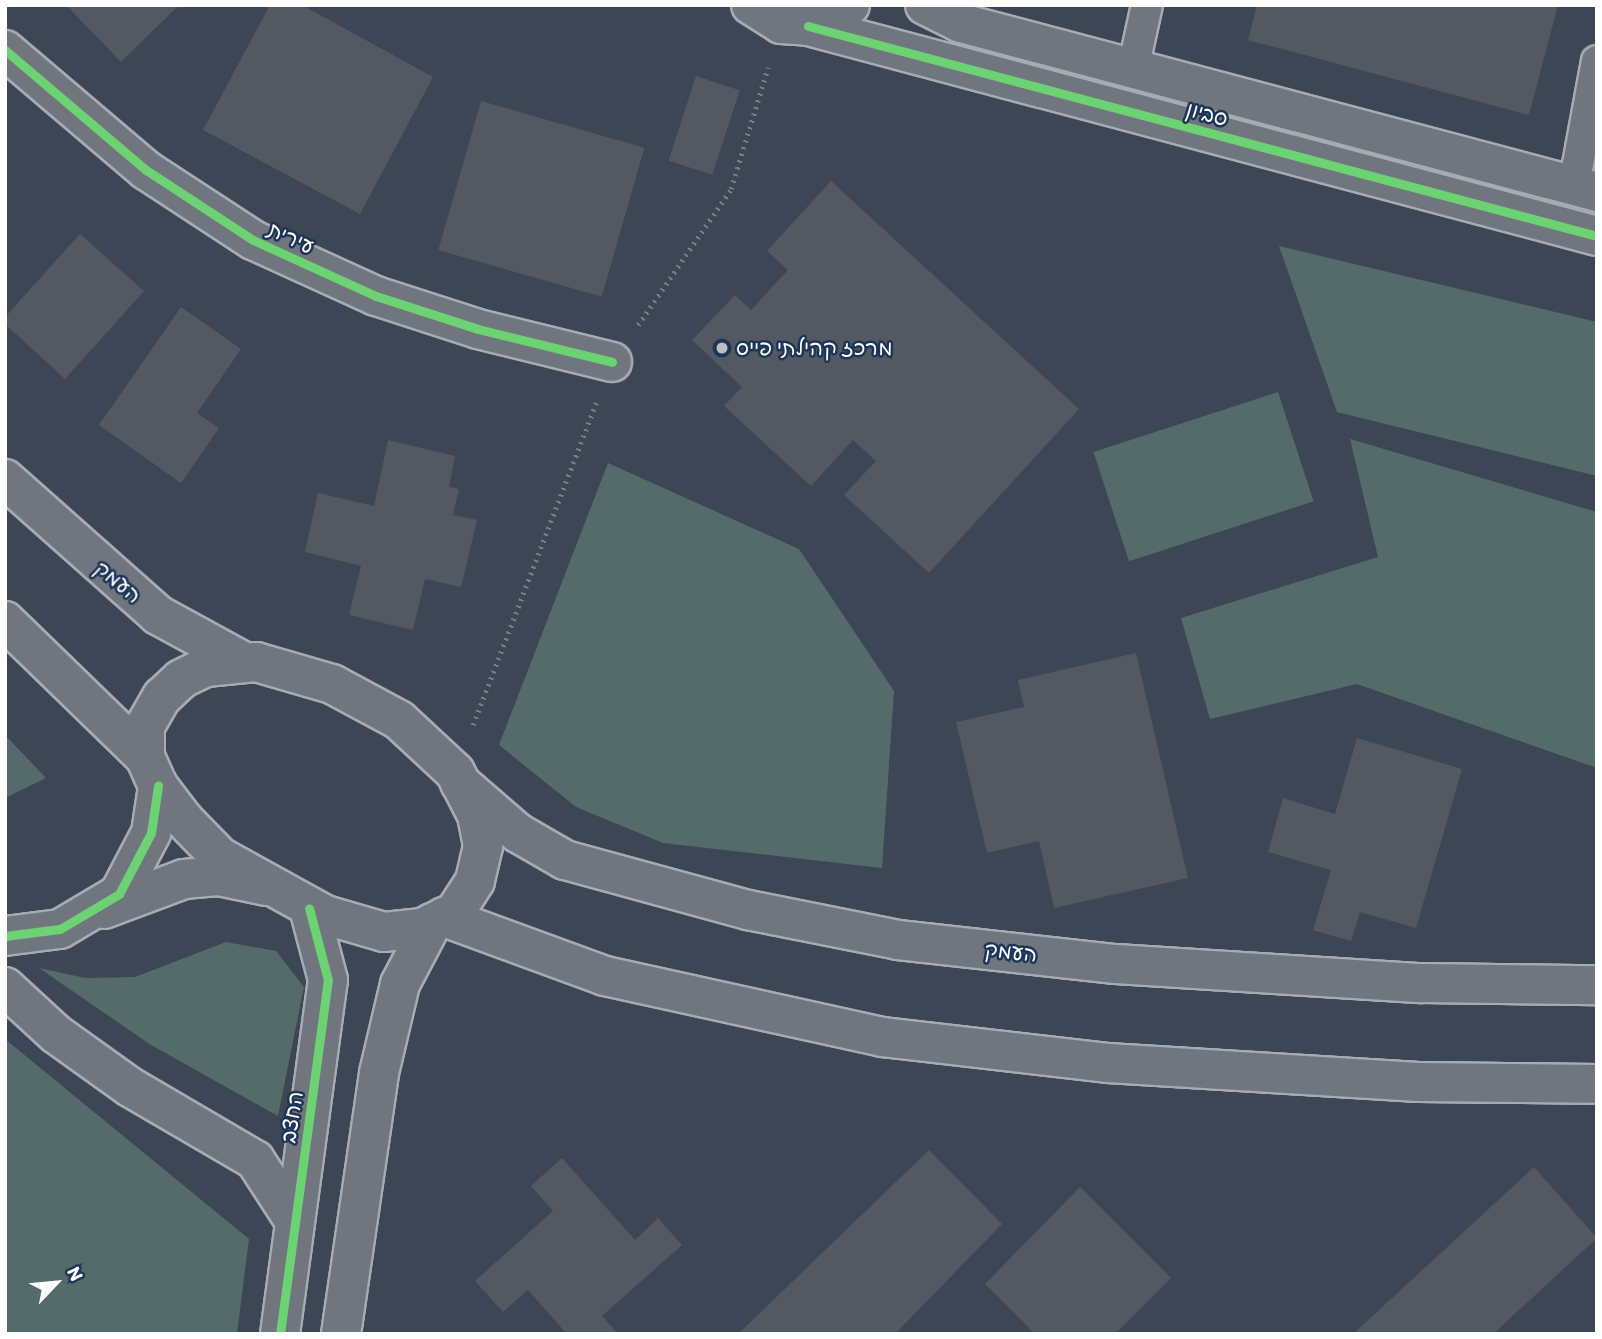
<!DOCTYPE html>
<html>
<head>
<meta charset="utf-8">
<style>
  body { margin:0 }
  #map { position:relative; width:1602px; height:1339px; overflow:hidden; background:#3c4654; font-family:Itim,"Playpen Sans Hebrew",sans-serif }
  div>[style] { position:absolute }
  .green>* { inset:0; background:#556b6a; transform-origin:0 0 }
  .building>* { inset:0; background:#545961; transform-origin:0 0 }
  .path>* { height:4.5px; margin-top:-2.25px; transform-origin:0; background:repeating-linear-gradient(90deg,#787e86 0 2px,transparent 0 7px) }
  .roads { filter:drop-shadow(2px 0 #a7acb2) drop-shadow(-2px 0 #a7acb2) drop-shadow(0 2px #a7acb2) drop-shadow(0 -2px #a7acb2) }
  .lane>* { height:30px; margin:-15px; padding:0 15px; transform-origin:15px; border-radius:15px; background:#70757e }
  .street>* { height:38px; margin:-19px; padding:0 19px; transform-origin:19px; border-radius:19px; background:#70757e }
  .secondary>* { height:38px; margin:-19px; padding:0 19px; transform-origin:19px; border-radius:19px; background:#70757e }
  .cycleway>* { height:9px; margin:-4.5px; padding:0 4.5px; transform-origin:4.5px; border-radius:4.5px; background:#6cd273 }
  .dots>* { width:19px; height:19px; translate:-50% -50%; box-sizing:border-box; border:4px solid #1d3557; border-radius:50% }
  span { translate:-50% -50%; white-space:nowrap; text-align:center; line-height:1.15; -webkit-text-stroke:5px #1d3557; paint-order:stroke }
  .street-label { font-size:21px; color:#fff }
  .poi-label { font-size:21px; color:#fff }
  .left { translate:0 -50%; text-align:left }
  .frame { position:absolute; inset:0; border:7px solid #fff; pointer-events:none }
  .north { position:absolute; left:21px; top:1248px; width:70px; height:70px; -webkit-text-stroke:5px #1d3557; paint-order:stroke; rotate:64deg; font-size:19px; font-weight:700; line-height:28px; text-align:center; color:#fff }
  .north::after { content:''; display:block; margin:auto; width:24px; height:32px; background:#fff; clip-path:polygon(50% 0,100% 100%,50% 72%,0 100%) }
</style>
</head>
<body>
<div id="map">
  <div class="green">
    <div style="clip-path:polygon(1279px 246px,1597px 322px,1597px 476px,1337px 412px)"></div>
    <div style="left:1278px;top:392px;width:115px;height:194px;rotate:72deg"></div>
    <div style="clip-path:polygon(1350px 439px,1597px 512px,1597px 768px,1357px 684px,1210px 719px,1181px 618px,1378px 557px)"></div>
    <div style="clip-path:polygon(608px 463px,799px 549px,894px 691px,882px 868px,663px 843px,576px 807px,499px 745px)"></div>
    <div style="clip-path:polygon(5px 735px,46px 778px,5px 798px)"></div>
    <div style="clip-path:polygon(226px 942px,276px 951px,304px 987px,278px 1116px,151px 1045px,39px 968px,85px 978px,135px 977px)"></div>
    <div style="clip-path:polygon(5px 1039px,249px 1239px,237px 1334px,5px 1334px)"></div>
  </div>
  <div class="building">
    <div style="clip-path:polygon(66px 5px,179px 5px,121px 62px)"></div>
    <div style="clip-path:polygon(270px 5px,302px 5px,433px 77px,360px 214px,203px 130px)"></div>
    <div style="clip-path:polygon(1257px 5px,1558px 5px,1529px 115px,1248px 40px)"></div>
    <div style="left:696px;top:76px;width:46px;height:89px;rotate:18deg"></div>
    <div style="left:481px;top:101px;width:170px;height:155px;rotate:16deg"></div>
    <div style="clip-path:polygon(831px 181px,1079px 409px,929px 573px,844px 495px,876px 461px,853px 440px,811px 486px,724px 406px,742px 387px,692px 340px,735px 295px,751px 310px,788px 270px,767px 251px)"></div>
    <div style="clip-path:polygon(80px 234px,144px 291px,65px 379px,5px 324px,5px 317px)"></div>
    <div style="clip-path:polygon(181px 307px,241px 349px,197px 413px,219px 428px,181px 483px,99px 425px)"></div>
    <div style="clip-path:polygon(388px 440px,455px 456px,449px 487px,459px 489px,453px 515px,477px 520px,461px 587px,425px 579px,413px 630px,349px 615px,361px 566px,305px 552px,318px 493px,374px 506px)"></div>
    <div style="clip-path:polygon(1136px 653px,1188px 878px,1054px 908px,1039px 841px,987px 853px,956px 722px,1024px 707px,1018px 680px)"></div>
    <div style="clip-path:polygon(1357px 738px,1462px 769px,1416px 928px,1360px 912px,1351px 941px,1313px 930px,1331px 870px,1268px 852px,1283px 798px,1335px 814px)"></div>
    <div style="clip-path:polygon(929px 1150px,1002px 1224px,895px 1334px,738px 1334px)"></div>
    <div style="clip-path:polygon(562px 1158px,635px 1240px,658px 1218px,682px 1245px,602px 1316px,618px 1334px,567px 1334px,528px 1290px,503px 1312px,475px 1281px,553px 1211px,531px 1186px)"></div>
    <div style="clip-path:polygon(1534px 1167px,1597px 1238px,1493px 1334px,1353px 1334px)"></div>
    <div style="clip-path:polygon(1080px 1187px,1171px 1278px,1115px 1334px,1035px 1334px,985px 1284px)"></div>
  </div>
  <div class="path">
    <div style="left:638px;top:325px;width:165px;rotate:-55.6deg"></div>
    <div style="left:731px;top:189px;width:127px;rotate:-73.1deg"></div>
    <div style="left:473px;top:725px;width:345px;rotate:-69.1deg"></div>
  </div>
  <div class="roads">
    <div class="lane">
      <div style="left:1133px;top:69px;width:66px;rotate:-77.7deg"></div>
      <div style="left:1574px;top:186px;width:127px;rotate:-79.6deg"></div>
    </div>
    <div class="street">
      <div style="left:5px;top:50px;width:185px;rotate:40.4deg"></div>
      <div style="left:146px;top:170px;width:128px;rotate:33.2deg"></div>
      <div style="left:253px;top:240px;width:135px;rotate:24.5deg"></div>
      <div style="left:376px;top:296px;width:107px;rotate:17.9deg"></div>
      <div style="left:478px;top:329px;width:138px;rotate:13.8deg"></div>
      <div style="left:104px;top:909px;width:85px;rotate:-20.6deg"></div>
      <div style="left:184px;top:879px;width:34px;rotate:-5deg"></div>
      <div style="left:218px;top:876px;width:49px;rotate:11.8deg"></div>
      <div style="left:5px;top:936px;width:55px;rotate:-7.3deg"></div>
      <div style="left:60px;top:929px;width:69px;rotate:-30.7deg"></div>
      <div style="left:119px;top:894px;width:69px;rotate:-62.3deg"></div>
      <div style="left:151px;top:833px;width:48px;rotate:-81.5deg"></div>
      <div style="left:5px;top:987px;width:69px;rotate:42.7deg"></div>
      <div style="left:56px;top:1034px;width:91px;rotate:35.6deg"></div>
      <div style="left:130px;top:1087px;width:145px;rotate:30.3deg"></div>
      <div style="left:255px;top:1160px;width:72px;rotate:57deg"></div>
      <div style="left:280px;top:1334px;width:357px;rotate:-82.3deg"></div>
      <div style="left:328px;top:980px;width:74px;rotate:-104.8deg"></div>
      <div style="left:341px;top:1334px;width:264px;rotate:-81.7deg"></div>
      <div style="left:379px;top:1073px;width:91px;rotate:-76.7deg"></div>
      <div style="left:400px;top:984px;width:69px;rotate:-62.3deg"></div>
    </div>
    <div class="secondary">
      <div style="left:751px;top:5px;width:36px;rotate:32deg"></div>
      <div style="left:781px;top:24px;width:27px;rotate:4deg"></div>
      <div style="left:808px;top:26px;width:24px;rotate:-15deg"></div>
      <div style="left:831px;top:20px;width:24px;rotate:-38deg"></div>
      <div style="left:925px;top:5px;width:40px;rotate:26.6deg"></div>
      <div style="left:961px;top:23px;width:658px;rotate:14.88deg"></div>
      <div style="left:808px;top:26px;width:816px;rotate:14.9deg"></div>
      <div style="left:5px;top:479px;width:205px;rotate:41.6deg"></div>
      <div style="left:158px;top:615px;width:100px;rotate:28.6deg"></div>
      <div style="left:5px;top:621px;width:195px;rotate:44.2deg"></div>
      <div style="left:256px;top:662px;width:79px;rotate:16.1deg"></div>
      <div style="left:332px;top:684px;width:76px;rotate:28.2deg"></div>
      <div style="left:399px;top:720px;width:76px;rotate:42.9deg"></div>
      <div style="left:455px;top:772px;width:48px;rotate:62.9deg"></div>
      <div style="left:477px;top:815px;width:32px;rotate:79deg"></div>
      <div style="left:483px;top:846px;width:36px;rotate:103deg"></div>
      <div style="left:475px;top:881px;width:37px;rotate:123deg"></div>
      <div style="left:455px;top:912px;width:37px;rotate:154deg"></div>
      <div style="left:422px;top:928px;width:38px;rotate:174deg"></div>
      <div style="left:384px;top:932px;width:61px;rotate:-163.9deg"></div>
      <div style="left:325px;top:915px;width:120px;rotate:-151.1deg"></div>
      <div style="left:220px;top:857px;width:52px;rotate:-134.2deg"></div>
      <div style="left:184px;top:820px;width:43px;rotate:-127.4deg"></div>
      <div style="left:158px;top:786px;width:32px;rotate:-114deg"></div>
      <div style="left:145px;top:757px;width:31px;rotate:-90deg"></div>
      <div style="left:145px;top:726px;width:34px;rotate:-60deg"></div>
      <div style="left:162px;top:697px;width:26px;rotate:-43deg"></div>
      <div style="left:181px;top:679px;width:28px;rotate:-26deg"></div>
      <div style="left:206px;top:667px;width:50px;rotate:-5.7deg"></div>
      <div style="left:460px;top:783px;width:77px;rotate:40.8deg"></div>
      <div style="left:518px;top:833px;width:54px;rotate:29.9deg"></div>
      <div style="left:565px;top:860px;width:190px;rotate:15.3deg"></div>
      <div style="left:748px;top:910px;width:153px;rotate:11.3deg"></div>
      <div style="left:898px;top:940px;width:219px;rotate:6.3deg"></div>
      <div style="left:1116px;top:964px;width:306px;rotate:3.6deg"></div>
      <div style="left:1421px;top:983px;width:176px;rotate:0.7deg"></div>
      <div style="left:444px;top:917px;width:171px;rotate:20.1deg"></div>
      <div style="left:605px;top:976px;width:285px;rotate:12.4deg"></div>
      <div style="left:883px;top:1037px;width:226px;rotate:6.6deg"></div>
      <div style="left:1108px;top:1063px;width:311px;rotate:3.5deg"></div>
      <div style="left:1418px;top:1082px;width:179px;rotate:0.6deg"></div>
    </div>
  </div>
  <div class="cycleway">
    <div style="left:808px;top:26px;width:816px;rotate:14.9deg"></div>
    <div style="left:5px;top:50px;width:185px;rotate:40.4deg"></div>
    <div style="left:146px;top:170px;width:128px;rotate:33.2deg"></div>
    <div style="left:253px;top:240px;width:135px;rotate:24.5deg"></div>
    <div style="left:376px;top:296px;width:107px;rotate:17.9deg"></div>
    <div style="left:478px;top:329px;width:138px;rotate:13.8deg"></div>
    <div style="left:5px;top:936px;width:55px;rotate:-7.3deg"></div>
    <div style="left:60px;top:929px;width:69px;rotate:-30.7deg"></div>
    <div style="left:119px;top:894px;width:69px;rotate:-62.3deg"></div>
    <div style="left:151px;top:833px;width:48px;rotate:-81.5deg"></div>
    <div style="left:280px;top:1334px;width:357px;rotate:-82.3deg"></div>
    <div style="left:328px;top:980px;width:74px;rotate:-104.8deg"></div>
  </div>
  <div class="dots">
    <div style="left:722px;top:348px;background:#bbbec3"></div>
  </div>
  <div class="street-label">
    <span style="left:1207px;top:114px;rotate:15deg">סביון</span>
    <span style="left:291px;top:238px;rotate:24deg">עירית</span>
    <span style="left:118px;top:582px;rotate:40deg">העמק</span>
    <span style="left:1011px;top:952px;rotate:6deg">העמק</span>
    <span style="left:292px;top:1117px;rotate:-81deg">החצב</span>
  </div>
  <div class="poi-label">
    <span class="left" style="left:736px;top:348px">מרכז קהילתי פייס</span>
  </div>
  <div class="frame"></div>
  <div class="north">N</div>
</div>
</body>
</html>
